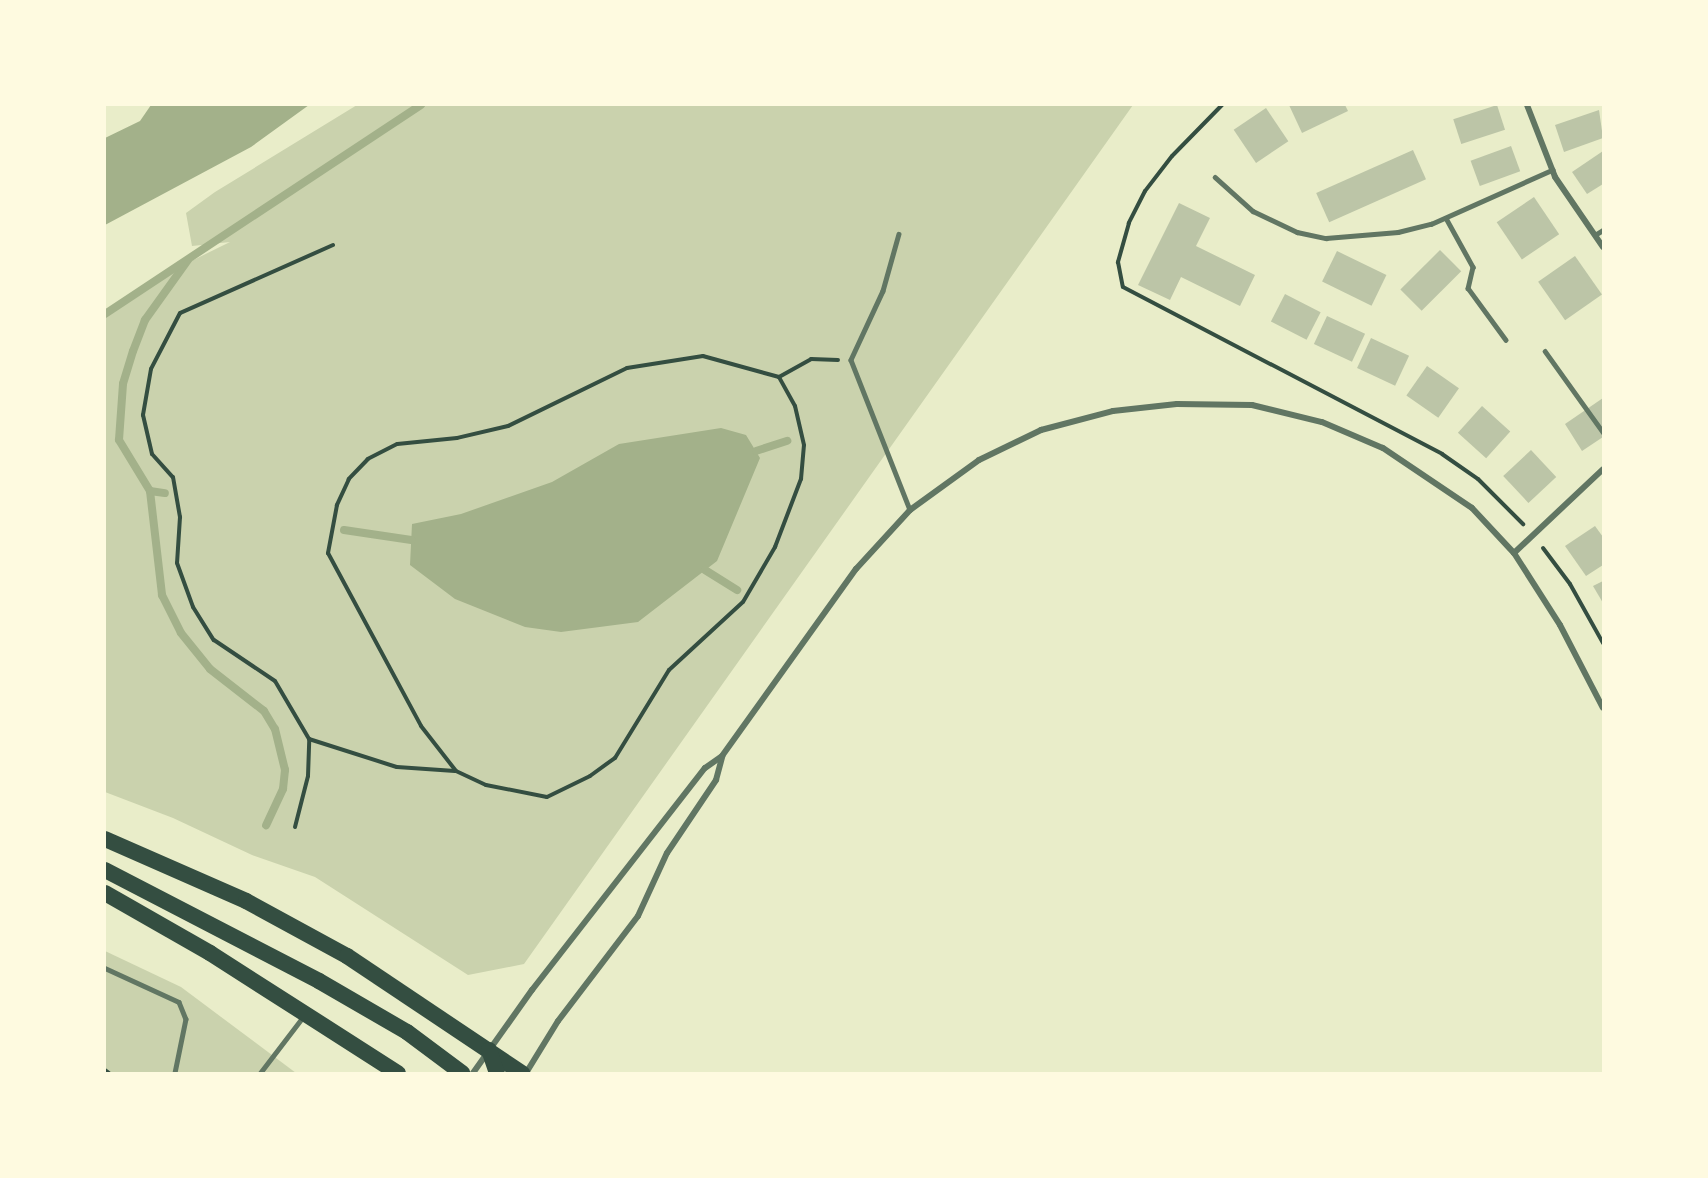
<!DOCTYPE html>
<html>
<head>
<meta charset="utf-8">
<style>
  body { margin:0 }
  #map { position:relative; width:1708px; height:1178px; overflow:hidden; background:#e9edc9; font-family:Helvetica,sans-serif }
  div>[style] { position:absolute }
  .green>* { inset:0; background:#cad2ad }
  .water>* { inset:0; background:#a3b18a }
  .stream>* { height:8px; margin:-4px; padding:0 4px; transform-origin:4px; border-radius:4px; background:#a3b18a }
  .building>* { inset:0; background:#bcc5a7; transform-origin:0 0 }
  .path>* { height:4px; margin:-2px; padding:0 2px; transform-origin:2px; border-radius:2px; background:#344e41 }
  .service>* { height:4.5px; margin:-2.25px; padding:0 2.25px; transform-origin:2.25px; border-radius:2.25px; background:#617663 }
  .minor>* { height:6px; margin:-3px; padding:0 3px; transform-origin:3px; border-radius:3px; background:#617663 }
  .trunk>* { height:16px; margin:-8px; padding:0 8px; transform-origin:8px; border-radius:8px; background:#344e41 }
  span { translate:-50% -50%; white-space:nowrap; text-align:center; line-height:1.15; -webkit-text-stroke:4.5px #fefae0; paint-order:stroke }
  .frame { position:absolute; inset:0; border:106px solid #fefae0; pointer-events:none }
</style>
</head>
<body>
<div id="map">
  <div class="green">
    <div style="clip-path:polygon(357px 105px,1133px 105px,524px 964px,468px 975px,315px 877px,252px 855px,173px 818px,105px 792px,105px 311px,173px 270px,230px 242px,192px 246px,186px 213px,215px 192px)"></div>
    <div style="clip-path:polygon(105px 951px,181px 987px,296px 1073px,105px 1073px)"></div>
  </div>
  <div class="water">
    <div style="clip-path:polygon(151px 105px,309px 105px,251px 147px,105px 225px,105px 138px,140px 121px)"></div>
    <div style="clip-path:polygon(721px 428px,746px 435px,760px 458px,717px 561px,638px 622px,561px 632px,525px 627px,455px 599px,410px 565px,412px 524px,461px 514px,552px 482px,619px 444px)"></div>
  </div>
  <div class="stream">
    <div style="left:188px;top:260px;width:74px;rotate:125.6deg"></div>
    <div style="left:145px;top:320px;width:33px;rotate:111deg"></div>
    <div style="left:133px;top:351px;width:34px;rotate:107deg"></div>
    <div style="left:123px;top:384px;width:56px;rotate:94.1deg"></div>
    <div style="left:119px;top:440px;width:60px;rotate:58.7deg"></div>
    <div style="left:150px;top:491px;width:105px;rotate:83.4deg"></div>
    <div style="left:162px;top:595px;width:42px;rotate:63.4deg"></div>
    <div style="left:181px;top:633px;width:46px;rotate:51.1deg"></div>
    <div style="left:210px;top:669px;width:68px;rotate:37.9deg"></div>
    <div style="left:264px;top:711px;width:21px;rotate:59deg"></div>
    <div style="left:275px;top:729px;width:42px;rotate:76.3deg"></div>
    <div style="left:285px;top:770px;width:19px;rotate:96deg"></div>
    <div style="left:283px;top:789px;width:40px;rotate:115deg"></div>
    <div style="left:105px;top:314px;width:379px;rotate:-33.5deg"></div>
    <div style="left:756px;top:451px;width:33px;rotate:-18deg"></div>
    <div style="left:150px;top:491px;width:15px;rotate:8deg"></div>
    <div style="left:344px;top:530px;width:68px;rotate:8.5deg"></div>
    <div style="left:705px;top:570px;width:38px;rotate:32deg"></div>
  </div>
  <div class="building">
    <div style="clip-path:polygon(1289px 105px,1345px 105px,1348px 111px,1302px 133px)"></div>
    <div style="left:1497px;top:105px;width:26px;height:46px;rotate:72deg"></div>
    <div style="left:1266px;top:108px;width:40px;height:39px;rotate:56deg"></div>
    <div style="clip-path:polygon(1599px 110px,1603px 138px,1564px 152px,1555px 125px)"></div>
    <div style="left:1511px;top:146px;width:27px;height:43px;rotate:70deg"></div>
    <div style="left:1413px;top:150px;width:32px;height:106px;rotate:66deg"></div>
    <div style="clip-path:polygon(1603px 151px,1603px 184px,1587px 194px,1572px 172px)"></div>
    <div style="left:1534px;top:197px;width:45px;height:45px;rotate:56deg"></div>
    <div style="clip-path:polygon(1179px 203px,1210px 218px,1196px 246px,1255px 275px,1240px 306px,1181px 277px,1170px 300px,1138px 285px)"></div>
    <div style="left:1440px;top:250px;width:30px;height:56px;rotate:45deg"></div>
    <div style="left:1337px;top:251px;width:55px;height:34px;rotate:26deg"></div>
    <div style="left:1575px;top:256px;width:47px;height:45px;rotate:55deg"></div>
    <div style="left:1285px;top:294px;width:40px;height:31px;rotate:27deg"></div>
    <div style="left:1327px;top:316px;width:42px;height:31px;rotate:25deg"></div>
    <div style="left:1371px;top:338px;width:42px;height:33px;rotate:25deg"></div>
    <div style="left:1427px;top:366px;width:39px;height:36px;rotate:35deg"></div>
    <div style="clip-path:polygon(1603px 398px,1603px 437px,1582px 451px,1565px 424px)"></div>
    <div style="left:1482px;top:406px;width:38px;height:36px;rotate:42deg"></div>
    <div style="left:1531px;top:450px;width:37px;height:38px;rotate:47deg"></div>
    <div style="clip-path:polygon(1595px 526px,1603px 537px,1603px 565px,1586px 576px,1565px 546px)"></div>
    <div style="clip-path:polygon(1603px 581px,1603px 603px,1593px 586px)"></div>
  </div>
  <div class="path">
    <div style="left:1222px;top:105px;width:71px;rotate:134.4deg"></div>
    <div style="left:1172px;top:156px;width:44px;rotate:127.6deg"></div>
    <div style="left:1145px;top:191px;width:36px;rotate:117deg"></div>
    <div style="left:1129px;top:223px;width:41px;rotate:105.8deg"></div>
    <div style="left:1118px;top:262px;width:25px;rotate:79deg"></div>
    <div style="left:1123px;top:287px;width:360px;rotate:27.6deg"></div>
    <div style="left:1442px;top:454px;width:44px;rotate:34.8deg"></div>
    <div style="left:1478px;top:479px;width:64px;rotate:45deg"></div>
    <div style="left:333px;top:245px;width:167px;rotate:156deg"></div>
    <div style="left:180px;top:313px;width:63px;rotate:117.4deg"></div>
    <div style="left:151px;top:369px;width:47px;rotate:99.9deg"></div>
    <div style="left:143px;top:415px;width:40px;rotate:77deg"></div>
    <div style="left:152px;top:454px;width:31px;rotate:48deg"></div>
    <div style="left:173px;top:477px;width:41px;rotate:80.1deg"></div>
    <div style="left:180px;top:517px;width:46px;rotate:93.7deg"></div>
    <div style="left:177px;top:563px;width:47px;rotate:70deg"></div>
    <div style="left:193px;top:607px;width:39px;rotate:58deg"></div>
    <div style="left:214px;top:640px;width:73px;rotate:33.9deg"></div>
    <div style="left:275px;top:681px;width:67px;rotate:59.6deg"></div>
    <div style="left:309px;top:739px;width:92px;rotate:17.7deg"></div>
    <div style="left:397px;top:767px;width:58px;rotate:3.9deg"></div>
    <div style="left:779px;top:377px;width:79px;rotate:-164.6deg"></div>
    <div style="left:703px;top:356px;width:77px;rotate:171deg"></div>
    <div style="left:627px;top:368px;width:132px;rotate:154deg"></div>
    <div style="left:508px;top:426px;width:52px;rotate:166.8deg"></div>
    <div style="left:457px;top:438px;width:60px;rotate:174.3deg"></div>
    <div style="left:397px;top:444px;width:33px;rotate:153deg"></div>
    <div style="left:368px;top:459px;width:28px;rotate:134deg"></div>
    <div style="left:349px;top:479px;width:29px;rotate:115deg"></div>
    <div style="left:337px;top:505px;width:49px;rotate:100.6deg"></div>
    <div style="left:328px;top:553px;width:196px;rotate:61.7deg"></div>
    <div style="left:421px;top:726px;width:57px;rotate:52.1deg"></div>
    <div style="left:456px;top:771px;width:33px;rotate:25deg"></div>
    <div style="left:486px;top:785px;width:62px;rotate:11.1deg"></div>
    <div style="left:547px;top:797px;width:48px;rotate:-26deg"></div>
    <div style="left:590px;top:776px;width:31px;rotate:-36deg"></div>
    <div style="left:615px;top:758px;width:103px;rotate:-58.5deg"></div>
    <div style="left:669px;top:670px;width:100px;rotate:-42.6deg"></div>
    <div style="left:743px;top:602px;width:64px;rotate:-59.8deg"></div>
    <div style="left:775px;top:547px;width:73px;rotate:-69.1deg"></div>
    <div style="left:801px;top:479px;width:34px;rotate:-85deg"></div>
    <div style="left:804px;top:445px;width:40px;rotate:-103deg"></div>
    <div style="left:795px;top:406px;width:33px;rotate:-119deg"></div>
    <div style="left:779px;top:377px;width:37px;rotate:-29deg"></div>
    <div style="left:811px;top:359px;width:27px;rotate:2deg"></div>
    <div style="left:1543px;top:548px;width:45px;rotate:53.1deg"></div>
    <div style="left:1570px;top:584px;width:68px;rotate:60.8deg"></div>
    <div style="left:295px;top:827px;width:53px;rotate:-75.7deg"></div>
    <div style="left:308px;top:776px;width:37px;rotate:-88deg"></div>
    <div style="left:105px;top:1070px;width:5px;rotate:37deg"></div>
  </div>
  <div class="service">
    <div style="left:1215px;top:177px;width:51px;rotate:41.8deg"></div>
    <div style="left:1253px;top:211px;width:49px;rotate:25.5deg"></div>
    <div style="left:1297px;top:232px;width:30px;rotate:12deg"></div>
    <div style="left:1326px;top:238px;width:72px;rotate:-4.8deg"></div>
    <div style="left:1398px;top:232px;width:34px;rotate:-14deg"></div>
    <div style="left:1431px;top:224px;width:133px;rotate:-24.1deg"></div>
    <div style="left:1446px;top:218px;width:56px;rotate:61.1deg"></div>
    <div style="left:1473px;top:267px;width:22px;rotate:103deg"></div>
    <div style="left:1468px;top:288px;width:64px;rotate:53.8deg"></div>
    <div style="left:899px;top:234px;width:59px;rotate:105.7deg"></div>
    <div style="left:883px;top:291px;width:76px;rotate:114.9deg"></div>
    <div style="left:851px;top:360px;width:161px;rotate:68.5deg"></div>
    <div style="left:1595px;top:235px;width:9px;rotate:-32deg"></div>
    <div style="left:1545px;top:351px;width:100px;rotate:54.4deg"></div>
    <div style="left:105px;top:968px;width:81px;rotate:24.7deg"></div>
    <div style="left:179px;top:1002px;width:18px;rotate:68deg"></div>
    <div style="left:186px;top:1019px;width:55px;rotate:101.5deg"></div>
    <div style="left:260px;top:1073px;width:69px;rotate:-52.6deg"></div>
  </div>
  <div class="minor">
    <div style="left:1527px;top:105px;width:77px;rotate:68.7deg"></div>
    <div style="left:1555px;top:177px;width:85px;rotate:55.6deg"></div>
    <div style="left:1514px;top:553px;width:122px;rotate:-43.3deg"></div>
    <div style="left:473px;top:1073px;width:102px;rotate:-54.6deg"></div>
    <div style="left:532px;top:990px;width:281px;rotate:-52.1deg"></div>
    <div style="left:705px;top:768px;width:21px;rotate:-35deg"></div>
    <div style="left:722px;top:756px;width:230px;rotate:-54.4deg"></div>
    <div style="left:856px;top:569px;width:80px;rotate:-47.5deg"></div>
    <div style="left:910px;top:510px;width:85px;rotate:-35.9deg"></div>
    <div style="left:979px;top:460px;width:69px;rotate:-25.8deg"></div>
    <div style="left:1041px;top:430px;width:74px;rotate:-14.8deg"></div>
    <div style="left:1113px;top:411px;width:64px;rotate:-6.2deg"></div>
    <div style="left:1177px;top:404px;width:75px;rotate:0.8deg"></div>
    <div style="left:1252px;top:405px;width:72px;rotate:13.7deg"></div>
    <div style="left:1322px;top:422px;width:66px;rotate:23.1deg"></div>
    <div style="left:1383px;top:448px;width:107px;rotate:34deg"></div>
    <div style="left:1472px;top:508px;width:62px;rotate:47deg"></div>
    <div style="left:1514px;top:553px;width:85px;rotate:57.4deg"></div>
    <div style="left:1560px;top:625px;width:93px;rotate:62.6deg"></div>
    <div style="left:526px;top:1073px;width:61px;rotate:-58.4deg"></div>
    <div style="left:558px;top:1021px;width:132px;rotate:-52.7deg"></div>
    <div style="left:638px;top:916px;width:69px;rotate:-65.3deg"></div>
    <div style="left:667px;top:853px;width:88px;rotate:-56.1deg"></div>
    <div style="left:716px;top:780px;width:24px;rotate:-75deg"></div>
  </div>
  <div class="trunk">
    <div style="left:105px;top:839px;width:154px;rotate:23.7deg"></div>
    <div style="left:246px;top:901px;width:115px;rotate:28.6deg"></div>
    <div style="left:347px;top:956px;width:211px;rotate:33.8deg"></div>
    <div style="left:105px;top:870px;width:241px;rotate:27.4deg"></div>
    <div style="left:319px;top:981px;width:102px;rotate:30.1deg"></div>
    <div style="left:407px;top:1032px;width:69px;rotate:36.7deg"></div>
    <div style="left:105px;top:893px;width:121px;rotate:29.7deg"></div>
    <div style="left:210px;top:953px;width:223px;rotate:32.6deg"></div>
    <div style="left:489px;top:1050px;width:24px;rotate:71deg"></div>
  </div>
  <div class="frame"></div>
</div>
</body>
</html>
